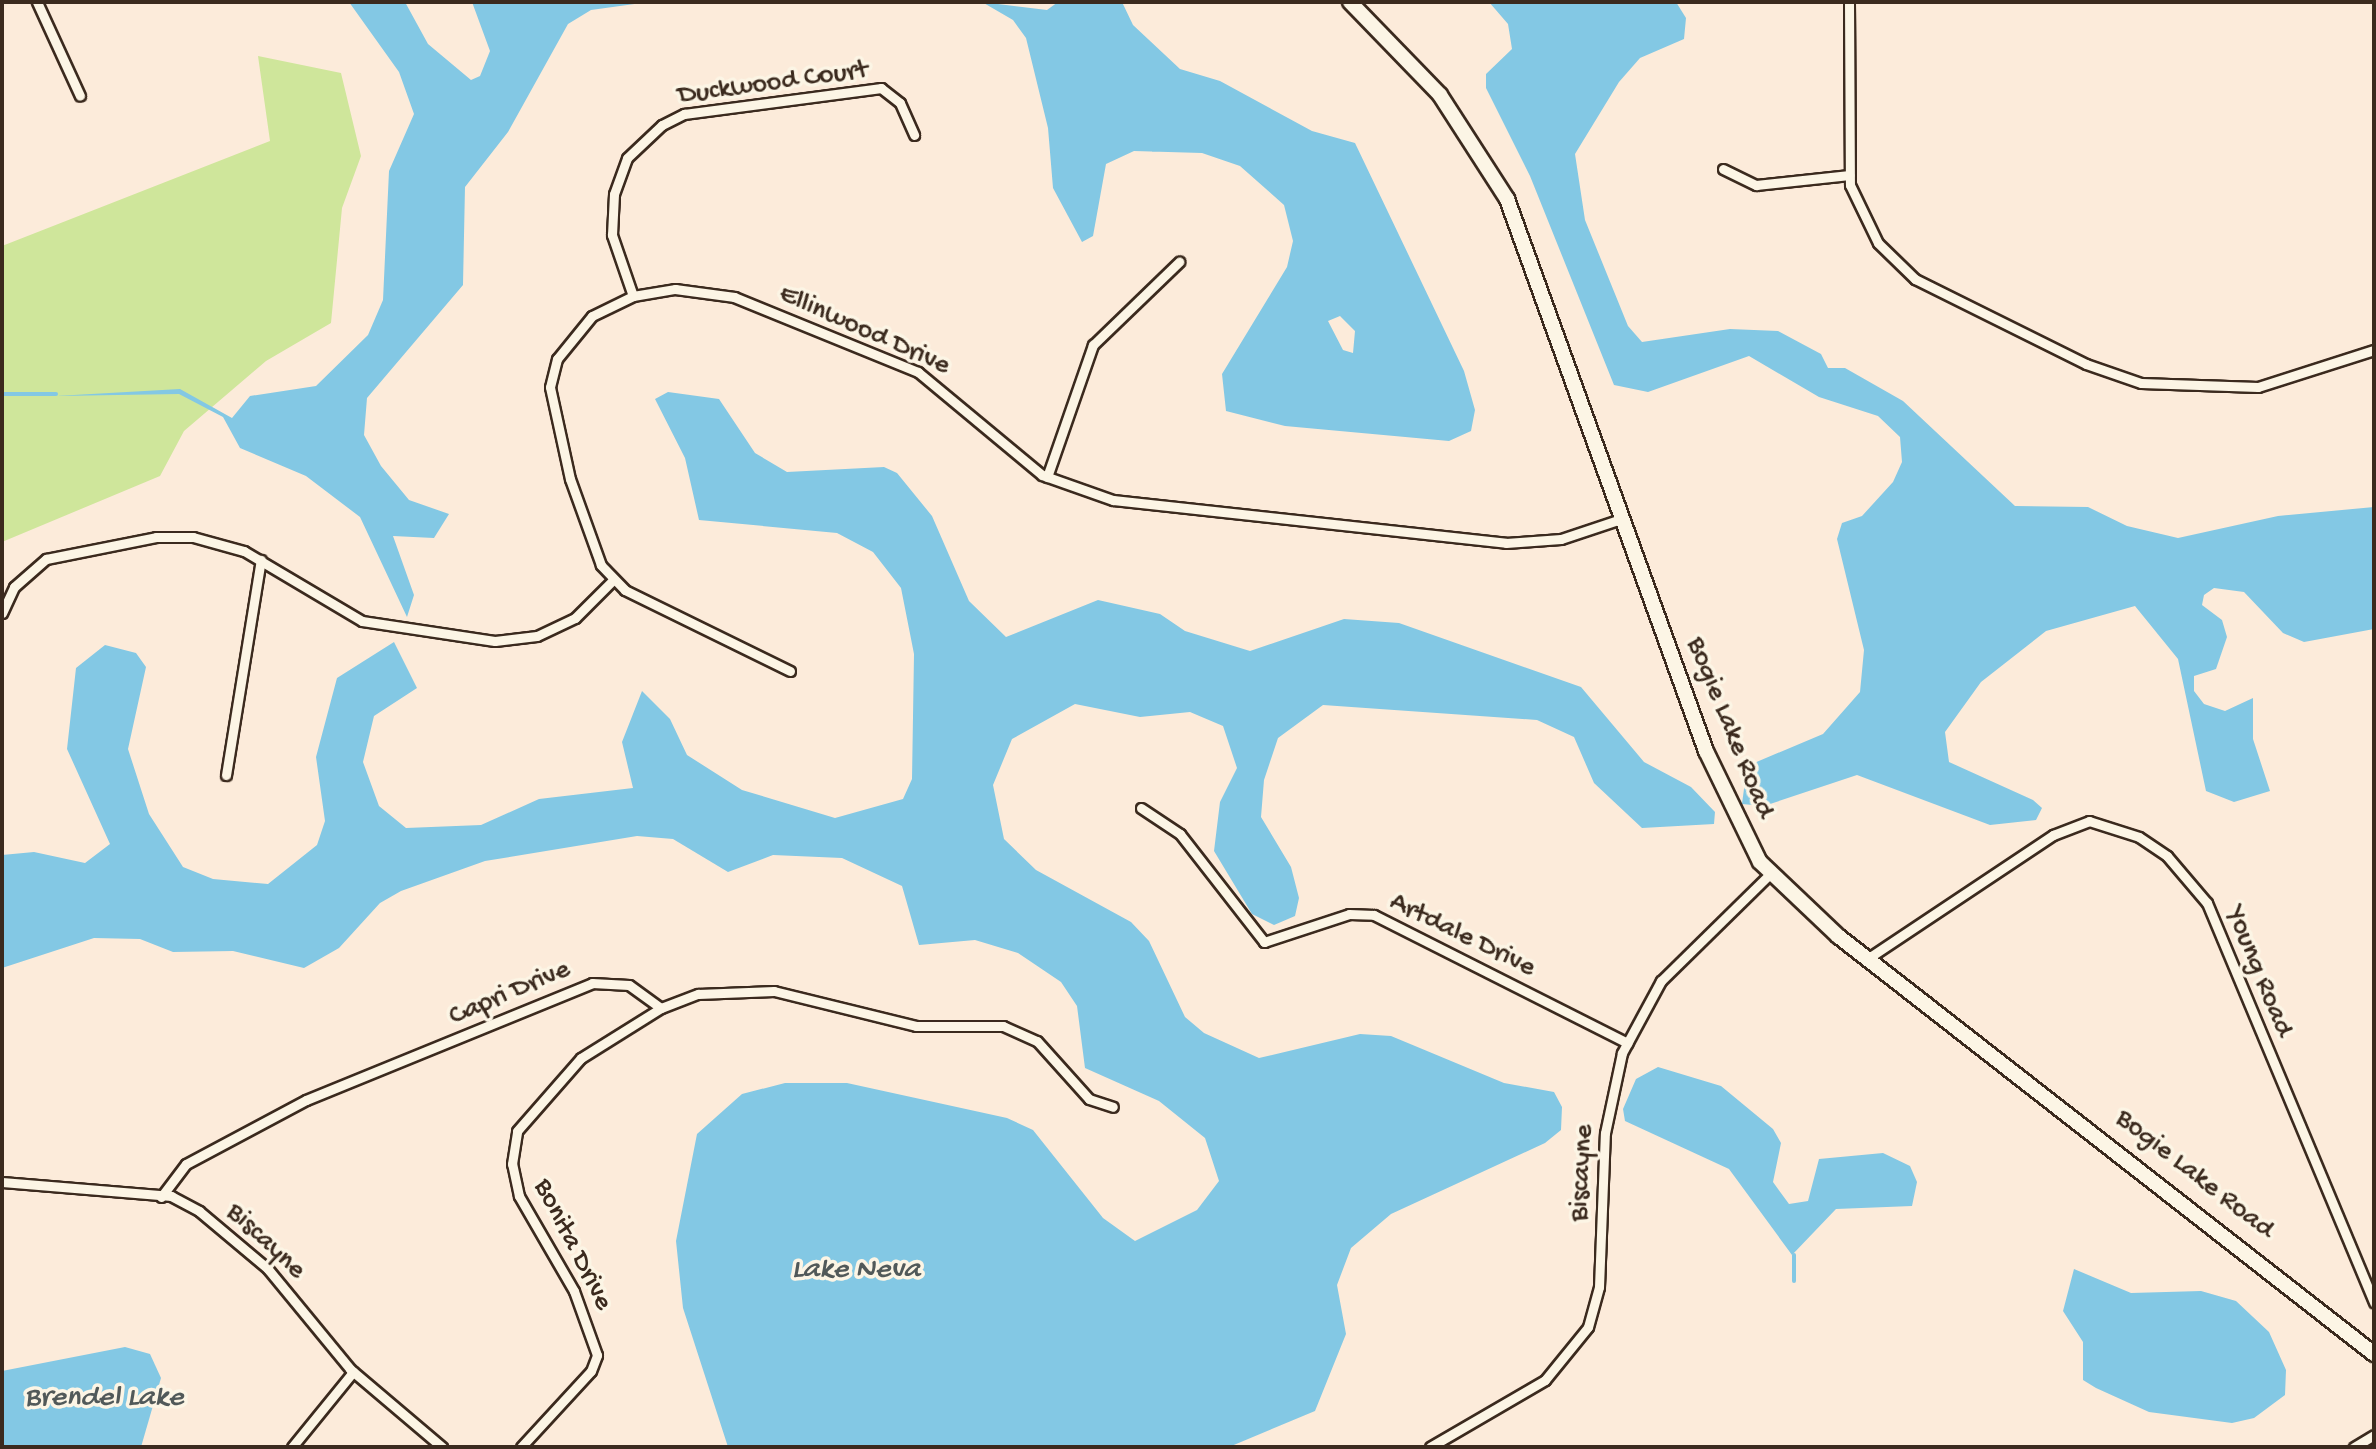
<!DOCTYPE html>
<html>
<head>
<meta charset="utf-8">
<style>
  body { margin:0 }
  #map { position:relative; width:2376px; height:1449px; overflow:hidden; background:#fcebda; font-family:"Gochi Hand",sans-serif }
  div>[style] { position:absolute }
  .green>* { inset:0; background:#cfe69b }
  .water>* { inset:0; background:#83c8e4 }
  .stream>* { height:4px; margin:-2px; padding:0 2px; transform-origin:2px; border-radius:2px; background:#83c8e4 }
  .roads { filter:drop-shadow(2px 0 #3b2a1e) drop-shadow(-2px 0 #3b2a1e) drop-shadow(0 2px #3b2a1e) drop-shadow(0 -2px #3b2a1e) }
  .street>* { height:9px; margin:-4.5px; padding:0 4.5px; transform-origin:4.5px; border-radius:4.5px; background:#fcf5e5 }
  .secondary>* { height:14px; margin:-7px; padding:0 7px; transform-origin:7px; border-radius:7px; background:#fcf5e5 }
  span { translate:-50% -50%; white-space:nowrap; text-align:center; line-height:1.15; -webkit-text-stroke:7px #fcf5e5; paint-order:stroke }
  .street-label { font-size:28px; color:#3b2a1e }
  .water-label { font-size:30px; color:#515959; font-style:italic }
  .frame { position:absolute; inset:0; border:4px solid #3b2a1e; pointer-events:none }
</style>
</head>
<body>
<div id="map">
  <div class="green">
    <div style="clip-path:polygon(258px 56px,341px 73px,361px 156px,342px 208px,331px 323px,266px 361px,184px 431px,160px 476px,2px 542px,2px 246px,270px 141px)"></div>
  </div>
  <div class="water">
    <div style="clip-path:polygon(349px 2px,405px 2px,428px 44px,471px 80px,480px 76px,490px 51px,472px 2px,649px 2px,591px 10px,568px 24px,508px 132px,465px 187px,463px 285px,367px 398px,364px 435px,381px 466px,409px 500px,449px 514px,434px 538px,393px 536px,414px 595px,407px 617px,360px 517px,306px 476px,240px 448px,223px 417px,179px 394px,56px 396px,180px 389px,232px 418px,250px 396px,316px 386px,368px 335px,383px 300px,389px 171px,414px 114px,399px 72px)"></div>
    <div style="clip-path:polygon(evenodd,982px 2px,1047px 10px,1058px 2px,1122px 2px,1133px 25px,1180px 69px,1220px 81px,1312px 131px,1355px 143px,1464px 371px,1475px 410px,1471px 431px,1449px 441px,1285px 426px,1226px 411px,1222px 374px,1287px 267px,1293px 241px,1284px 205px,1240px 166px,1202px 153px,1134px 151px,1106px 164px,1093px 236px,1082px 242px,1053px 188px,1048px 128px,1026px 38px,1013px 20px,982px 2px,1340px 316px,1355px 331px,1353px 353px,1343px 350px,1328px 321px,1340px 316px)"></div>
    <div style="clip-path:polygon(1489px 2px,1676px 2px,1686px 18px,1684px 39px,1640px 58px,1619px 82px,1575px 154px,1585px 220px,1628px 326px,1642px 342px,1730px 329px,1778px 331px,1821px 354px,1828px 368px,1845px 368px,1903px 401px,2015px 506px,2088px 507px,2127px 526px,2178px 538px,2278px 516px,2374px 507px,2374px 629px,2304px 642px,2283px 633px,2244px 592px,2214px 588px,2204px 595px,2202px 605px,2222px 620px,2227px 637px,2216px 669px,2194px 676px,2194px 691px,2204px 704px,2225px 711px,2253px 698px,2253px 739px,2270px 791px,2234px 802px,2206px 791px,2178px 659px,2135px 606px,2046px 631px,1981px 682px,1945px 732px,1949px 762px,2033px 800px,2042px 808px,2036px 820px,1990px 825px,1857px 775px,1764px 806px,1742px 804px,1747px 766px,1823px 734px,1860px 692px,1864px 650px,1837px 539px,1842px 523px,1862px 516px,1893px 482px,1902px 462px,1900px 437px,1878px 416px,1819px 397px,1749px 356px,1648px 392px,1614px 385px,1530px 176px,1486px 88px,1486px 74px,1512px 49px,1508px 24px)"></div>
    <div style="clip-path:polygon(668px 392px,719px 399px,755px 453px,787px 472px,884px 467px,897px 473px,932px 516px,969px 601px,1006px 637px,1098px 600px,1160px 614px,1185px 631px,1250px 651px,1344px 619px,1399px 623px,1581px 687px,1644px 762px,1691px 787px,1715px 812px,1714px 824px,1642px 828px,1594px 783px,1574px 737px,1537px 720px,1323px 705px,1278px 738px,1264px 780px,1261px 817px,1291px 867px,1299px 898px,1295px 916px,1274px 925px,1252px 914px,1214px 851px,1220px 802px,1237px 768px,1223px 726px,1190px 712px,1140px 717px,1075px 704px,1012px 739px,993px 785px,1004px 839px,1036px 870px,1131px 922px,1149px 941px,1185px 1017px,1204px 1033px,1259px 1058px,1360px 1034px,1391px 1036px,1504px 1083px,1554px 1092px,1562px 1107px,1561px 1130px,1545px 1143px,1391px 1214px,1351px 1248px,1337px 1285px,1346px 1334px,1315px 1411px,1229px 1447px,728px 1447px,683px 1308px,676px 1241px,697px 1134px,742px 1094px,785px 1083px,847px 1083px,1007px 1118px,1033px 1130px,1103px 1218px,1135px 1241px,1197px 1210px,1219px 1181px,1205px 1138px,1159px 1101px,1085px 1068px,1077px 1006px,1061px 982px,1018px 953px,975px 940px,919px 945px,902px 886px,842px 858px,773px 855px,728px 872px,673px 839px,637px 836px,485px 861px,401px 891px,380px 903px,339px 948px,304px 968px,233px 951px,173px 952px,140px 939px,94px 938px,2px 968px,2px 855px,34px 852px,85px 863px,110px 844px,67px 749px,76px 668px,105px 645px,136px 653px,146px 667px,128px 749px,149px 814px,183px 867px,213px 879px,268px 884px,317px 845px,325px 821px,316px 757px,337px 678px,394px 642px,417px 688px,374px 716px,363px 762px,379px 806px,406px 828px,481px 825px,539px 799px,633px 788px,622px 742px,642px 691px,670px 719px,687px 755px,742px 790px,835px 818px,903px 799px,912px 779px,914px 654px,901px 588px,873px 552px,837px 533px,699px 520px,685px 458px,655px 399px)"></div>
    <div style="clip-path:polygon(1658px 1067px,1721px 1086px,1773px 1129px,1781px 1143px,1773px 1182px,1789px 1204px,1808px 1201px,1819px 1159px,1883px 1153px,1910px 1166px,1917px 1182px,1912px 1206px,1836px 1209px,1792px 1255px,1729px 1169px,1625px 1121px,1623px 1109px,1636px 1079px)"></div>
    <div style="clip-path:polygon(2074px 1269px,2131px 1293px,2201px 1291px,2236px 1301px,2269px 1332px,2286px 1370px,2285px 1395px,2254px 1418px,2232px 1423px,2149px 1412px,2096px 1388px,2083px 1380px,2083px 1342px,2063px 1311px)"></div>
    <div style="clip-path:polygon(125px 1347px,150px 1354px,161px 1378px,141px 1447px,2px 1447px,2px 1371px)"></div>
  </div>
  <div class="stream">
    <div style="left:2px;top:394px;width:54px"></div>
    <div style="left:1794px;top:1255px;width:26px;rotate:90deg"></div>
  </div>
  <div class="roads">
    <div class="street">
      <div style="left:37px;top:2px;width:103px;rotate:65.4deg"></div>
      <div style="left:1849px;top:2px;width:183px;rotate:89.7deg"></div>
      <div style="left:1850px;top:185px;width:64px;rotate:64.2deg"></div>
      <div style="left:1878px;top:243px;width:52px;rotate:44.2deg"></div>
      <div style="left:1915px;top:279px;width:191px;rotate:26.4deg"></div>
      <div style="left:2086px;top:364px;width:58px;rotate:19.1deg"></div>
      <div style="left:2141px;top:383px;width:117px;rotate:2deg"></div>
      <div style="left:2258px;top:387px;width:122px;rotate:-17.7deg"></div>
      <div style="left:1723px;top:169px;width:37px;rotate:26deg"></div>
      <div style="left:1756px;top:185px;width:94px;rotate:-6.1deg"></div>
      <div style="left:633px;top:296px;width:65px;rotate:-109deg"></div>
      <div style="left:612px;top:235px;width:41px;rotate:-87.2deg"></div>
      <div style="left:614px;top:194px;width:38px;rotate:-70deg"></div>
      <div style="left:627px;top:158px;width:48px;rotate:-43.3deg"></div>
      <div style="left:662px;top:125px;width:25px;rotate:-27deg"></div>
      <div style="left:684px;top:114px;width:199px;rotate:-7.5deg"></div>
      <div style="left:881px;top:88px;width:24px;rotate:38deg"></div>
      <div style="left:900px;top:103px;width:35px;rotate:66deg"></div>
      <div style="left:1047px;top:477px;width:140px;rotate:-70.8deg"></div>
      <div style="left:1093px;top:345px;width:120px;rotate:-44deg"></div>
      <div style="left:2px;top:613px;width:29px;rotate:-65deg"></div>
      <div style="left:14px;top:587px;width:43px;rotate:-41.2deg"></div>
      <div style="left:46px;top:559px;width:112px;rotate:-11.3deg"></div>
      <div style="left:156px;top:537px;width:37px"></div>
      <div style="left:193px;top:537px;width:53px;rotate:15.4deg"></div>
      <div style="left:244px;top:551px;width:137px;rotate:30.7deg"></div>
      <div style="left:362px;top:621px;width:134px;rotate:8.6deg"></div>
      <div style="left:495px;top:641px;width:42px;rotate:-6.8deg"></div>
      <div style="left:537px;top:636px;width:42px;rotate:-25.3deg"></div>
      <div style="left:575px;top:618px;width:54px;rotate:-45deg"></div>
      <div style="left:790px;top:671px;width:184px;rotate:-153.9deg"></div>
      <div style="left:625px;top:590px;width:35px;rotate:-134deg"></div>
      <div style="left:601px;top:565px;width:91px;rotate:-109.8deg"></div>
      <div style="left:570px;top:479px;width:94px;rotate:-102.3deg"></div>
      <div style="left:550px;top:387px;width:29px;rotate:-76deg"></div>
      <div style="left:557px;top:359px;width:55px;rotate:-50.9deg"></div>
      <div style="left:592px;top:316px;width:46px;rotate:-26deg"></div>
      <div style="left:633px;top:296px;width:43px;rotate:-9.5deg"></div>
      <div style="left:675px;top:289px;width:60px;rotate:7.7deg"></div>
      <div style="left:734px;top:297px;width:199px;rotate:22.2deg"></div>
      <div style="left:918px;top:372px;width:161px;rotate:39.7deg"></div>
      <div style="left:1042px;top:475px;width:75px;rotate:19.4deg"></div>
      <div style="left:1113px;top:500px;width:395px;rotate:6.2deg"></div>
      <div style="left:1506px;top:543px;width:55px;rotate:-4.2deg"></div>
      <div style="left:1561px;top:539px;width:66px;rotate:-18.4deg"></div>
      <div style="left:226px;top:775px;width:218px;rotate:-80.8deg"></div>
      <div style="left:1141px;top:808px;width:47px;rotate:33.7deg"></div>
      <div style="left:1180px;top:834px;width:137px;rotate:52.1deg"></div>
      <div style="left:1264px;top:942px;width:89px;rotate:-18.2deg"></div>
      <div style="left:1349px;top:914px;width:25px;rotate:2deg"></div>
      <div style="left:1374px;top:915px;width:284px;rotate:26.8deg"></div>
      <div style="left:1867px;top:959px;width:224px;rotate:-33.7deg"></div>
      <div style="left:2053px;top:835px;width:39px;rotate:-21deg"></div>
      <div style="left:2089px;top:821px;width:52px;rotate:17.7deg"></div>
      <div style="left:2139px;top:837px;width:34px;rotate:34deg"></div>
      <div style="left:2167px;top:856px;width:62px;rotate:49.6deg"></div>
      <div style="left:2207px;top:903px;width:433px;rotate:67.3deg"></div>
      <div style="left:2px;top:1182px;width:170px;rotate:4.7deg"></div>
      <div style="left:171px;top:1196px;width:32px;rotate:28deg"></div>
      <div style="left:199px;top:1211px;width:90px;rotate:40deg"></div>
      <div style="left:268px;top:1269px;width:129px;rotate:50.6deg"></div>
      <div style="left:350px;top:1369px;width:121px;rotate:40.3deg"></div>
      <div style="left:161px;top:1197px;width:41px;rotate:-52.9deg"></div>
      <div style="left:186px;top:1164px;width:136px;rotate:-28.1deg"></div>
      <div style="left:306px;top:1100px;width:309px;rotate:-22.2deg"></div>
      <div style="left:592px;top:983px;width:37px;rotate:3deg"></div>
      <div style="left:629px;top:985px;width:39px;rotate:36deg"></div>
      <div style="left:661px;top:1008px;width:40px;rotate:-21deg"></div>
      <div style="left:698px;top:994px;width:76px;rotate:-2.3deg"></div>
      <div style="left:774px;top:991px;width:146px;rotate:13.8deg"></div>
      <div style="left:916px;top:1026px;width:87px"></div>
      <div style="left:1003px;top:1026px;width:37px;rotate:24deg"></div>
      <div style="left:1037px;top:1041px;width:78px;rotate:48.1deg"></div>
      <div style="left:1089px;top:1099px;width:25px;rotate:18deg"></div>
      <div style="left:292px;top:1447px;width:97px;rotate:-50.9deg"></div>
      <div style="left:521px;top:1447px;width:103px;rotate:-47.4deg"></div>
      <div style="left:591px;top:1371px;width:17px;rotate:-69deg"></div>
      <div style="left:597px;top:1355px;width:68px;rotate:-109.8deg"></div>
      <div style="left:574px;top:1291px;width:110px;rotate:-120.1deg"></div>
      <div style="left:519px;top:1196px;width:33px;rotate:-102deg"></div>
      <div style="left:512px;top:1164px;width:33px;rotate:-81deg"></div>
      <div style="left:517px;top:1131px;width:97px;rotate:-48.8deg"></div>
      <div style="left:581px;top:1058px;width:94px;rotate:-32deg"></div>
      <div style="left:1430px;top:1447px;width:133px;rotate:-30.2deg"></div>
      <div style="left:1545px;top:1380px;width:68px;rotate:-50.9deg"></div>
      <div style="left:1588px;top:1327px;width:41px;rotate:-74.6deg"></div>
      <div style="left:1599px;top:1287px;width:154px;rotate:-87.8deg"></div>
      <div style="left:1605px;top:1133px;width:82px;rotate:-78deg"></div>
      <div style="left:1622px;top:1053px;width:82px;rotate:-61.6deg"></div>
      <div style="left:1661px;top:981px;width:153px;rotate:-44.5deg"></div>
      <div style="left:2354px;top:1447px;width:23px;rotate:-31deg"></div>
    </div>
    <div class="secondary">
      <div style="left:1350px;top:2px;width:129px;rotate:45.9deg"></div>
      <div style="left:1440px;top:95px;width:124px;rotate:57.2deg"></div>
      <div style="left:1507px;top:199px;width:587px;rotate:70.18deg"></div>
      <div style="left:1706px;top:751px;width:123px;rotate:64.1deg"></div>
      <div style="left:1760px;top:862px;width:108px;rotate:43.5deg"></div>
      <div style="left:1838px;top:936px;width:680px;rotate:37.95deg"></div>
    </div>
  </div>
  <div class="street-label">
    <span style="left:773px;top:84px;rotate:-8deg">Duckwood Court</span>
    <span style="left:864px;top:331px;rotate:24deg">Ellinwood Drive</span>
    <span style="left:1729px;top:728px;rotate:68deg">Bogie Lake Road</span>
    <span style="left:1462px;top:936px;rotate:26deg">Artdale Drive</span>
    <span style="left:2258px;top:972px;rotate:68deg">Young Road</span>
    <span style="left:510px;top:994px;rotate:-23deg">Capri Drive</span>
    <span style="left:1583px;top:1173px;rotate:-87deg">Biscayne</span>
    <span style="left:2194px;top:1175px;rotate:38deg">Bogie Lake Road</span>
    <span style="left:265px;top:1242px;rotate:43deg">Biscayne</span>
    <span style="left:572px;top:1245px;rotate:63deg">Bonita Drive</span>
  </div>
  <div class="water-label">
    <span style="left:856px;top:1271px">Lake Neva</span>
    <span style="left:104px;top:1399px">Brendel Lake</span>
  </div>
  <div class="frame"></div>
</div>
</body>
</html>
